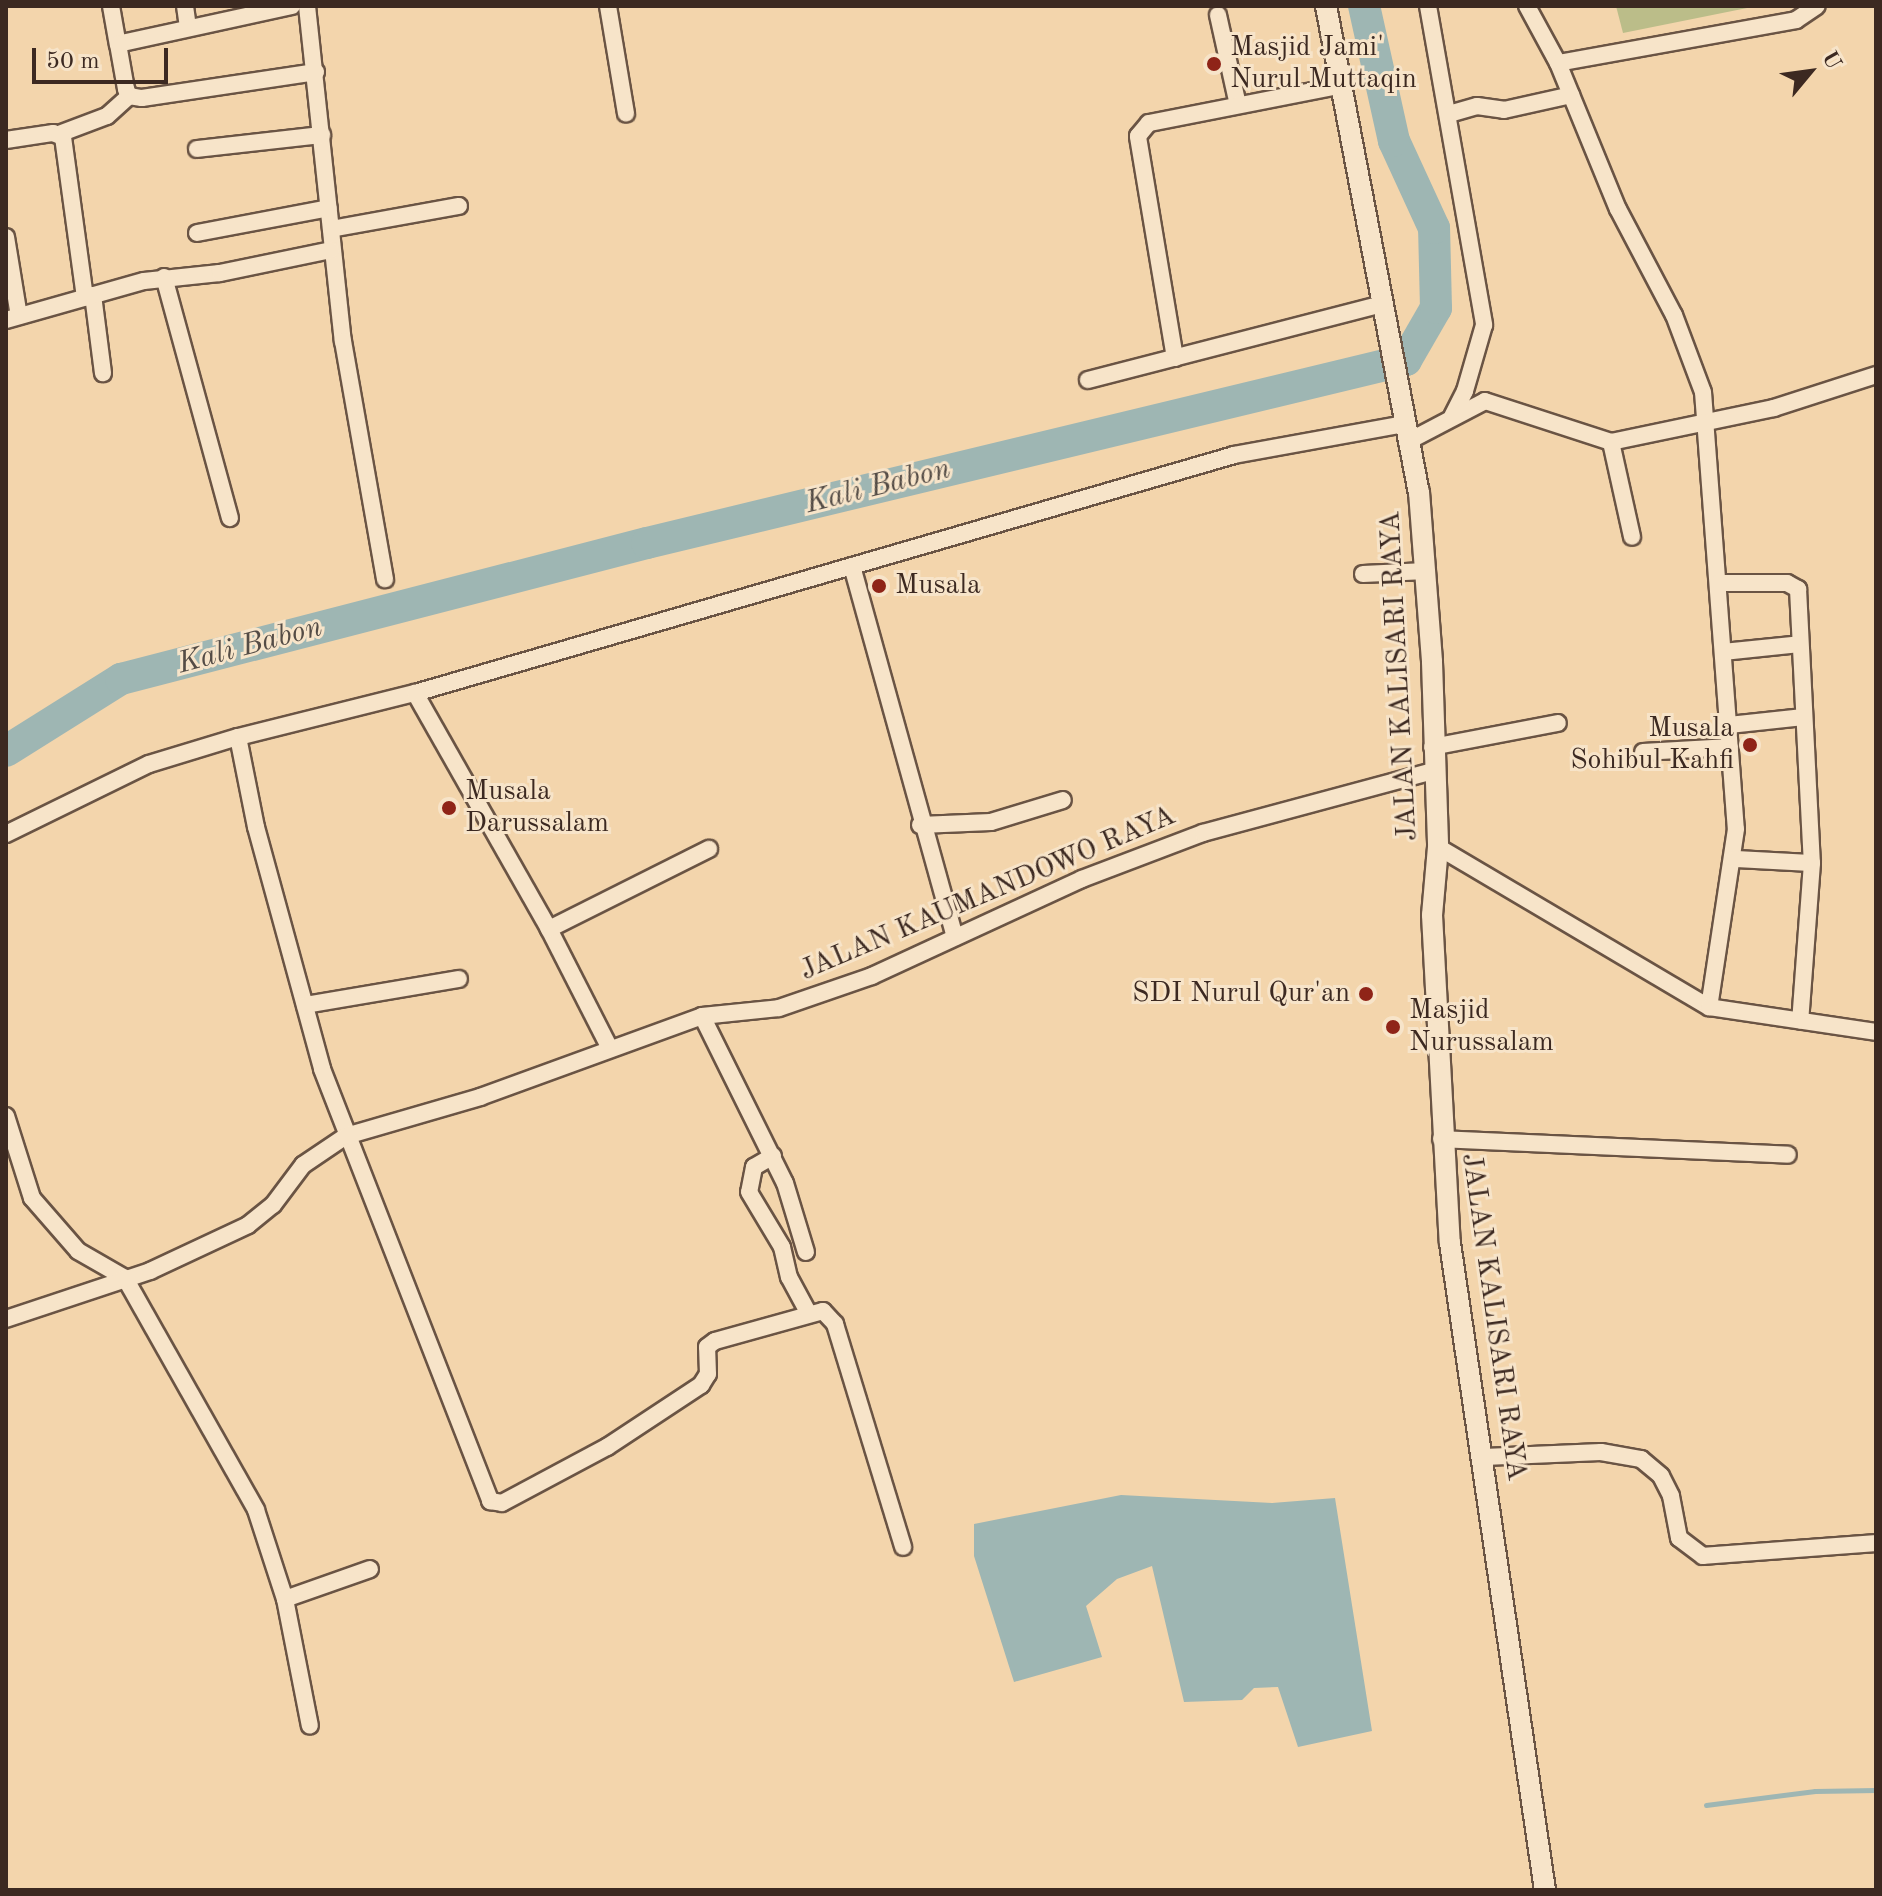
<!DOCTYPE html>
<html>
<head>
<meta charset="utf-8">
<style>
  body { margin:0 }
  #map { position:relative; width:1882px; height:1896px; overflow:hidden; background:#f3d5ac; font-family:"Old Standard TT",serif }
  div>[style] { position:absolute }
  .green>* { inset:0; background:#bbbd89 }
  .water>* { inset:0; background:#9eb6b3 }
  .stream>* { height:5px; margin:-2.5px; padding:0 2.5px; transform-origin:2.5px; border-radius:2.5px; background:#9eb6b3 }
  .river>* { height:32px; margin:-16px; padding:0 16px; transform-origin:16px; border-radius:16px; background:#9eb6b3 }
  .roads { filter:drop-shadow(2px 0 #6a5444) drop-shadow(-2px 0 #6a5444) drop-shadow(0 2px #6a5444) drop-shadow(0 -2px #6a5444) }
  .minor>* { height:16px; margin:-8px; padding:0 8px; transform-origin:8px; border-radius:8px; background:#f7e4c9 }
  .tertiary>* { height:20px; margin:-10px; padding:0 10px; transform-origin:10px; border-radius:10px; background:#f7e4c9 }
  .dots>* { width:22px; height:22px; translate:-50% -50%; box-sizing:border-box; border:4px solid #f7e4c9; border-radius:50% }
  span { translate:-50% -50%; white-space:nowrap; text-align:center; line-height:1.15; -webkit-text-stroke:6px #f7e4c9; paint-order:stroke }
  .poi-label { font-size:28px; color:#3c2921 }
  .left { translate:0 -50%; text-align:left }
  .right { translate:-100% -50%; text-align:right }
  .street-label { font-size:28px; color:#3c2921 }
  .water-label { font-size:30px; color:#544c46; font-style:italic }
  .frame { position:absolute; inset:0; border:8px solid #3c2921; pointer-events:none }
  .north { position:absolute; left:1770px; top:32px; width:80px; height:80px; -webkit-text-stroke:6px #f7e4c9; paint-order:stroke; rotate:61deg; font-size:22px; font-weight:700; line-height:32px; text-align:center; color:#3c2921 }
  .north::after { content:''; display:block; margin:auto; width:28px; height:36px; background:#3c2921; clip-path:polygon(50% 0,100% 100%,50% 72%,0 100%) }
  .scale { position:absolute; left:32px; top:48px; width:136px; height:36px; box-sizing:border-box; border:4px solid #3c2921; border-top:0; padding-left:10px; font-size:24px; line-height:28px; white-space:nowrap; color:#3c2921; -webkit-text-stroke:6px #f7e4c9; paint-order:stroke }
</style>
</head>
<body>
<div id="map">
  <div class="green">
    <div style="clip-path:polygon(1616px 6px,1757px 6px,1623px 33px)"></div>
  </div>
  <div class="water">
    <div style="clip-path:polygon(1121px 1495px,1272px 1503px,1335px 1498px,1372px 1731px,1298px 1747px,1278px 1687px,1254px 1688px,1242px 1700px,1184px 1702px,1152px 1566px,1117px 1579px,1086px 1606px,1102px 1657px,1014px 1682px,974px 1556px,974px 1524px)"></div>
  </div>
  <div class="stream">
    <div style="left:1706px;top:1805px;width:110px;rotate:-7.3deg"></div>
    <div style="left:1815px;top:1791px;width:61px;rotate:-0.9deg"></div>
  </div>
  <div class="river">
    <div style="left:6px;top:751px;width:136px;rotate:-32.1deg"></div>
    <div style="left:121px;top:679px;width:543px;rotate:-14.5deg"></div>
    <div style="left:647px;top:543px;width:781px;rotate:-13.56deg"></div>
    <div style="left:1406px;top:360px;width:60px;rotate:-60deg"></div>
    <div style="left:1436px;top:308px;width:80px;rotate:-91.4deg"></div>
    <div style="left:1434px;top:228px;width:96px;rotate:-114.7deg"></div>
    <div style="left:1394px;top:141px;width:138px;rotate:-102.5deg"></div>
  </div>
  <div class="roads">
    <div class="minor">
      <div style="left:111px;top:6px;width:39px;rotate:80deg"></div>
      <div style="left:185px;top:6px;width:22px;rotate:82deg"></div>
      <div style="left:292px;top:6px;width:178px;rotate:167.7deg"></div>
      <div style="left:118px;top:44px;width:46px;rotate:79.9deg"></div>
      <div style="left:126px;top:89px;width:8px;rotate:67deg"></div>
      <div style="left:129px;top:96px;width:13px;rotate:9deg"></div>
      <div style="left:142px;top:98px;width:176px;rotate:-8.5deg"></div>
      <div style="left:307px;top:6px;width:337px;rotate:83.9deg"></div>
      <div style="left:343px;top:341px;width:242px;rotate:80deg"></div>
      <div style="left:608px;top:6px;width:109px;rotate:80.5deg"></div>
      <div style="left:1428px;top:6px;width:324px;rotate:80deg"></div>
      <div style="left:1484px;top:325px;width:69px;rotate:106.1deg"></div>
      <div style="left:1465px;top:391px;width:28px;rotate:117deg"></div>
      <div style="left:1527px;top:6px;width:65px;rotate:61.5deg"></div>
      <div style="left:1558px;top:63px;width:158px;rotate:67.7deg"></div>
      <div style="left:1618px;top:209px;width:120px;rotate:62.2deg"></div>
      <div style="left:1674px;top:315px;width:82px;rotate:69.4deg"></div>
      <div style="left:1703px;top:392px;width:438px;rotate:85.7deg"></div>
      <div style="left:1736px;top:829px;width:180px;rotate:98.6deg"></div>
      <div style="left:1218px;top:15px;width:92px;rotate:77.5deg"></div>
      <div style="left:1558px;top:63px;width:242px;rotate:-10.2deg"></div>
      <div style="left:1796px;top:20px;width:25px;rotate:-34deg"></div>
      <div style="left:1449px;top:114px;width:29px;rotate:-16deg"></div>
      <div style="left:1477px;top:106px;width:27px;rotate:8deg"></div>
      <div style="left:1504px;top:110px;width:69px;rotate:-12.6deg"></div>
      <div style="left:59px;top:134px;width:51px;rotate:-20.6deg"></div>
      <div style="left:107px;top:116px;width:30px;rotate:-42deg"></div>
      <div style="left:6px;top:140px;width:48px;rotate:-8.5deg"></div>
      <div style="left:53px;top:133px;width:11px;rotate:22deg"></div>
      <div style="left:63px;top:137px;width:162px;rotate:82.2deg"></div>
      <div style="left:197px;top:149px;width:126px;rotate:-6.4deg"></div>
      <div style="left:331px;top:229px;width:130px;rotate:-10.2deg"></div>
      <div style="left:197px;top:233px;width:134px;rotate:-10.7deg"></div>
      <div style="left:6px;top:237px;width:80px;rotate:80.7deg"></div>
      <div style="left:164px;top:277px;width:250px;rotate:74.7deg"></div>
      <div style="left:93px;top:295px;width:79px;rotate:82.7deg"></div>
      <div style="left:6px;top:320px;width:143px;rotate:-15.8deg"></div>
      <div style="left:144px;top:281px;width:76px;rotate:-6deg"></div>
      <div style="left:220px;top:273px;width:113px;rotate:-11.7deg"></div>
      <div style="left:1175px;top:358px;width:225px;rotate:-99.5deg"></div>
      <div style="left:1138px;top:136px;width:17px;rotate:-50deg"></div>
      <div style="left:1149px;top:123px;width:193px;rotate:-11.1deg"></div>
      <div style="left:1088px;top:380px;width:303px;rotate:-14.5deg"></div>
      <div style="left:1407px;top:442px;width:88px;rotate:-27.7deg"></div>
      <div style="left:1485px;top:401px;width:133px;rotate:18deg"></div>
      <div style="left:1611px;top:442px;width:167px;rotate:-11.8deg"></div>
      <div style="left:1774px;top:408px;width:107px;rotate:-17.9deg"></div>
      <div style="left:1611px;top:442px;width:97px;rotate:77.5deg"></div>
      <div style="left:852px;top:566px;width:385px;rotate:74.5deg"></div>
      <div style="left:1363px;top:574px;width:63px;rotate:-2.7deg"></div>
      <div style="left:1718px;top:583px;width:69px"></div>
      <div style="left:1787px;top:583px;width:13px;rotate:29deg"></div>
      <div style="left:1798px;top:589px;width:274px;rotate:87.1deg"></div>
      <div style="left:1812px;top:863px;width:158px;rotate:94.3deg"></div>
      <div style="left:1723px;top:652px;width:77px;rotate:-5.9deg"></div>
      <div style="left:415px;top:693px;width:271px;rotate:60.4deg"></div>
      <div style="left:549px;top:929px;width:132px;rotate:63deg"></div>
      <div style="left:1729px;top:725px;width:75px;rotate:-6.1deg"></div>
      <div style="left:238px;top:737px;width:92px;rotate:78.7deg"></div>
      <div style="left:256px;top:827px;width:251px;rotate:74.7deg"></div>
      <div style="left:322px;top:1069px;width:464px;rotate:68.7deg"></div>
      <div style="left:490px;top:1501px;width:12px;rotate:9deg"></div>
      <div style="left:502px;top:1503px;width:119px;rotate:-28.1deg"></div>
      <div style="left:607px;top:1447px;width:113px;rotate:-33.4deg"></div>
      <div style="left:701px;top:1385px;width:13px;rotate:-58deg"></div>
      <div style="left:708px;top:1374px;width:27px;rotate:-92deg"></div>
      <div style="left:707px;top:1347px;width:10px;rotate:-37deg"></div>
      <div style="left:715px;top:1341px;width:112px;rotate:-15.5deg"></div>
      <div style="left:823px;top:1311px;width:18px;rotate:47deg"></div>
      <div style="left:835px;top:1324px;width:233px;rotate:73deg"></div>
      <div style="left:1432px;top:747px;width:128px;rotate:-10.8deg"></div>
      <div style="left:1643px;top:752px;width:87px;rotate:-3.3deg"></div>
      <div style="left:920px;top:825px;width:71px;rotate:-2.4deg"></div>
      <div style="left:991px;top:822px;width:75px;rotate:-17deg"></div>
      <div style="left:6px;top:834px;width:159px;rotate:-26.1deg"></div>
      <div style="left:149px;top:764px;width:93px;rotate:-16.9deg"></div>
      <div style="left:238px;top:737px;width:182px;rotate:-14deg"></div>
      <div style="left:415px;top:693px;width:853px;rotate:-16.2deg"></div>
      <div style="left:1234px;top:455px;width:173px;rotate:-10.3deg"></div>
      <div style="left:1438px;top:847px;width:315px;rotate:30.6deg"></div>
      <div style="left:1709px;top:1007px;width:169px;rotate:8.5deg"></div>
      <div style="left:1735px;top:859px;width:77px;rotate:3deg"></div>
      <div style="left:549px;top:929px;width:179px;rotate:-26.6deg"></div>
      <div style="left:305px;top:1005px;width:156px;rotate:-9.6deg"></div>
      <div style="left:702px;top:1016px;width:186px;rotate:63.6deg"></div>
      <div style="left:785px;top:1183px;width:72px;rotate:73.1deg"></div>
      <div style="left:6px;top:1116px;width:86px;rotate:72.4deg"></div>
      <div style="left:32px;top:1198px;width:70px;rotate:49deg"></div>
      <div style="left:78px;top:1251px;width:54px;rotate:29.9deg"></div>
      <div style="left:125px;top:1278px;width:266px;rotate:60.5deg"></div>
      <div style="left:256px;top:1510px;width:94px;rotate:72deg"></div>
      <div style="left:285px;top:1599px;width:129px;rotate:78.9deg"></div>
      <div style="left:1441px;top:1139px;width:347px;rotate:2.6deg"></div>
      <div style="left:773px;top:1156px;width:22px;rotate:150deg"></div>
      <div style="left:754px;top:1167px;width:25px;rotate:101deg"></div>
      <div style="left:749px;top:1192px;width:64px;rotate:59deg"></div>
      <div style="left:782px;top:1247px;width:31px;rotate:77deg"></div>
      <div style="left:789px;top:1277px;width:42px;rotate:61.6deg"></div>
      <div style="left:6px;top:1319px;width:152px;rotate:-18.4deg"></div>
      <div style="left:150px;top:1271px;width:108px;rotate:-25.1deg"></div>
      <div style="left:248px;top:1225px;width:32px;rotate:-39deg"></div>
      <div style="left:273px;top:1205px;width:50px;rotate:-53.1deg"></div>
      <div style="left:303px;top:1165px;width:52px;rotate:-34deg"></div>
      <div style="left:346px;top:1136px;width:140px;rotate:-16.2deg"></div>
      <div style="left:480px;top:1097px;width:236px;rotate:-20deg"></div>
      <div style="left:702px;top:1016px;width:77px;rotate:-5.9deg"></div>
      <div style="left:779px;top:1008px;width:98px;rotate:-19deg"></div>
      <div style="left:872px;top:976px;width:231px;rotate:-24.8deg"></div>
      <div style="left:1082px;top:879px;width:129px;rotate:-20.8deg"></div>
      <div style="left:1203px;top:833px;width:237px;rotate:-15.1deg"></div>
      <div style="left:1484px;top:1457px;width:117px;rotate:-2.4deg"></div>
      <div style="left:1601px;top:1452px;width:41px;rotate:9.9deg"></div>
      <div style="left:1641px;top:1459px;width:26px;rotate:40deg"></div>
      <div style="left:1661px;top:1476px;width:22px;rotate:63deg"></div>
      <div style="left:1671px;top:1496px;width:43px;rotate:79.2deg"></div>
      <div style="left:1679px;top:1538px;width:30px;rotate:37deg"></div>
      <div style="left:1703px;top:1556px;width:173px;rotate:-4.3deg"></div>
      <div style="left:285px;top:1599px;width:90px;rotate:-19.4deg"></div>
    </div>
    <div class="tertiary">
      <div style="left:1326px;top:6px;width:495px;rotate:79.2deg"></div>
      <div style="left:1419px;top:492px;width:170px;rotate:85.6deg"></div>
      <div style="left:1432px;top:662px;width:185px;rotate:88.1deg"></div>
      <div style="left:1438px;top:847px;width:68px;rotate:95deg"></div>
      <div style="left:1432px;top:915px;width:328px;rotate:86.9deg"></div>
      <div style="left:1450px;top:1243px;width:654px;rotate:81.65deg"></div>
    </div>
  </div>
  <div class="dots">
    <div style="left:1214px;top:64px;background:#8f2418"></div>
    <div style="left:879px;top:586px;background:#8f2418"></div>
    <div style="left:1750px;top:745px;background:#8f2418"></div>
    <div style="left:449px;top:808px;background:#8f2418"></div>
    <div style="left:1366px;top:994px;background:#8f2418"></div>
    <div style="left:1393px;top:1027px;background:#8f2418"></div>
  </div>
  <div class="poi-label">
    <span class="left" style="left:1230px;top:64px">Masjid Jami'<br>Nurul Muttaqin</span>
    <span class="left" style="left:895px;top:586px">Musala</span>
    <span class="right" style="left:1734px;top:745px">Musala<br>Sohibul Kahfi</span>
    <span class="left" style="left:465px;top:808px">Musala<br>Darussalam</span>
    <span class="right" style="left:1350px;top:994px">SDI Nurul Qur'an</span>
    <span class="left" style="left:1409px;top:1027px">Masjid<br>Nurussalam</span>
  </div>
  <div class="street-label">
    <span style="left:1400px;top:676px;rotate:-93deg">JALAN KALISARI RAYA</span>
    <span style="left:988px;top:894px;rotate:-23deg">JALAN KAUMANDOWO RAYA</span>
    <span style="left:1493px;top:1317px;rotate:82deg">JALAN KALISARI RAYA</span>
  </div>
  <div class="water-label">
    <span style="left:878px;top:487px;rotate:-14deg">Kali Babon</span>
    <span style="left:250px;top:646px;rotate:-15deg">Kali Babon</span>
  </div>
  <div class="frame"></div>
  <div class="north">U</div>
  <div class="scale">50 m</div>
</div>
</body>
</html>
